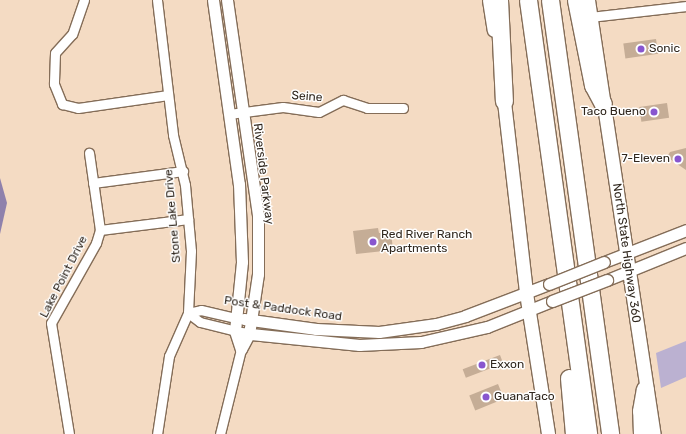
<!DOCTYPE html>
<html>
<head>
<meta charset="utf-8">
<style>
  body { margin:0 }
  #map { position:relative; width:686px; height:434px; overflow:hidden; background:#f4dbc3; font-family:Rubik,sans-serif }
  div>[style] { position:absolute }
  .green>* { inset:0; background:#bbb1d1 }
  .water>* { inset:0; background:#8f81ac }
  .building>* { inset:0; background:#c5ad96; transform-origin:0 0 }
  .roads { filter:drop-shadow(1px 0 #846d58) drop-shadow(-1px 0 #846d58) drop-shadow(0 1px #846d58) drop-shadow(0 -1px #846d58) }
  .minor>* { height:9px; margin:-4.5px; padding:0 4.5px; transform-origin:4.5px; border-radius:4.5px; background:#fff }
  .tertiary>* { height:11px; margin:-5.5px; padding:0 5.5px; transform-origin:5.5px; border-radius:5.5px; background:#fff }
  .secondary>* { height:13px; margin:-6.5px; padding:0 6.5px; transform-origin:6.5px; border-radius:6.5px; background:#fff }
  .motorway>* { height:17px; margin:-8.5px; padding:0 8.5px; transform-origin:8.5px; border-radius:8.5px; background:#fff }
  .bridges { filter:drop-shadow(1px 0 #846d58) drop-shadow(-1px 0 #846d58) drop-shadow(0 1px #846d58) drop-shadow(0 -1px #846d58) }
  .tertiary-bridge>* { height:11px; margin:-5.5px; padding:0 5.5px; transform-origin:5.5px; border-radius:5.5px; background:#fff }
  .dots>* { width:11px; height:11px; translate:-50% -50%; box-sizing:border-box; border:2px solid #fff; border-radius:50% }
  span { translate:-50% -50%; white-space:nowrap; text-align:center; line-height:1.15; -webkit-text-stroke:3px #fff; paint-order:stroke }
  .poi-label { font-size:12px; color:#30271e }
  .left { translate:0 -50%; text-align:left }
  .right { translate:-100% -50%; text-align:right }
  .street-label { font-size:12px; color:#30271e }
</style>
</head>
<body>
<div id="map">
  <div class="green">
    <div style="clip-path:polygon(686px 341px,686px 377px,661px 388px,656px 353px)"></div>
  </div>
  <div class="water">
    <div style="clip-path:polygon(0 178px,7px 203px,0 234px)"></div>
  </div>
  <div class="building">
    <div style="left:656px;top:39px;width:15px;height:33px;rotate:82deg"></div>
    <div style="left:667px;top:103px;width:15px;height:28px;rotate:82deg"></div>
    <div style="clip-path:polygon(686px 148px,686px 170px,667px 157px,670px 152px)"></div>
    <div style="clip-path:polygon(378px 228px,379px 233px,391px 232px,393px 250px,356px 254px,353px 231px)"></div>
    <div style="left:500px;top:355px;width:9px;height:40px;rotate:69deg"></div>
    <div style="left:498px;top:384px;width:16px;height:31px;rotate:68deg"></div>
  </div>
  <div class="roads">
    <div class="minor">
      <div style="left:84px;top:0;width:36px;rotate:109deg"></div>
      <div style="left:72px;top:34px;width:25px;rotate:132deg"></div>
      <div style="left:55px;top:53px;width:31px;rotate:92deg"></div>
      <div style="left:54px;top:84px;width:22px;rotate:68deg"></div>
      <div style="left:62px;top:104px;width:16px;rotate:14deg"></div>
      <div style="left:78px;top:108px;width:91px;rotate:-8.2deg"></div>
      <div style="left:157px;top:0;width:136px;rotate:83.2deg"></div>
      <div style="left:173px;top:135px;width:51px;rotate:76.5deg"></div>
      <div style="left:185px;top:185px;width:66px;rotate:84.8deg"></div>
      <div style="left:191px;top:251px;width:62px;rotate:92.8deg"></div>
      <div style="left:188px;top:313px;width:47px;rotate:113.8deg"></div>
      <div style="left:169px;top:356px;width:79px;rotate:98.7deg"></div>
      <div style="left:590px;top:17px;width:97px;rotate:-6.5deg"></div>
      <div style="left:229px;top:114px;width:54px;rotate:-7.4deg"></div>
      <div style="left:283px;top:107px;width:36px;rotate:8deg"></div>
      <div style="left:319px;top:112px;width:27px;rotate:-27deg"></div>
      <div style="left:343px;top:100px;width:25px;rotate:18deg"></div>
      <div style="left:367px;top:108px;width:36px"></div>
      <div style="left:93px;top:183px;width:91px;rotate:-7.6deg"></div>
      <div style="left:100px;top:230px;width:89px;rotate:-7.1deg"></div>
      <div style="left:188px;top:313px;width:15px;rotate:37deg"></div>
      <div style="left:200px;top:322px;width:36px;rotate:14deg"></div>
      <div style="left:188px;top:313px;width:13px;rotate:-13deg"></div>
      <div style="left:201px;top:310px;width:37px;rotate:13deg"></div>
      <div style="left:69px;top:434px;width:112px;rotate:-99.2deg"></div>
      <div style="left:51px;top:323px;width:92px;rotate:-60.6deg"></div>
      <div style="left:96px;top:243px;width:14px;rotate:-73deg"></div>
      <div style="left:100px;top:230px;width:78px;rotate:-98.1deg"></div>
      <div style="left:220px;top:434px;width:88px;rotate:-76.1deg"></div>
    </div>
    <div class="tertiary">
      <div style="left:213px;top:0;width:186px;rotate:82deg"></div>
      <div style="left:239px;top:184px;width:78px;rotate:87.8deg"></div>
      <div style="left:242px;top:262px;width:69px;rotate:95.8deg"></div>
      <div style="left:235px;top:331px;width:19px;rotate:72deg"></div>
      <div style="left:227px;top:0;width:217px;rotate:81.8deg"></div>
      <div style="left:258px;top:215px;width:59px;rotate:90deg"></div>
      <div style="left:258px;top:274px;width:61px;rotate:98.5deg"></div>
      <div style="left:249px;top:334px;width:17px;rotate:118deg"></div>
      <div style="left:604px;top:262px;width:88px;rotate:-21.3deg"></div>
      <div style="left:607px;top:280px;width:85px;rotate:-22.1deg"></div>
      <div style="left:244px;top:319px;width:73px;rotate:7.9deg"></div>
      <div style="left:316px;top:329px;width:63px;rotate:2.7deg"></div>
      <div style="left:379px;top:332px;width:58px;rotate:-8deg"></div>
      <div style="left:436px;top:324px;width:30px;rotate:-15deg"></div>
      <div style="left:465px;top:316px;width:90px;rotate:-20.9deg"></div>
      <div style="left:241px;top:333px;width:119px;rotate:5.8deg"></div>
      <div style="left:359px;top:345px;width:62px;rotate:-2.8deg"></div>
      <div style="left:421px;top:342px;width:68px;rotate:-12.8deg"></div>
      <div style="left:487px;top:327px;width:70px;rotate:-21.8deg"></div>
    </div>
    <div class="secondary">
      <div style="left:489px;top:0;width:30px;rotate:81deg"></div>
      <div style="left:588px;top:0;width:439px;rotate:81.4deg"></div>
      <div style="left:503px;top:93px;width:201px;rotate:83.4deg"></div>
      <div style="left:526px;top:293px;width:143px;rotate:81.1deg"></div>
    </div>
    <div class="motorway">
      <div style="left:499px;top:0;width:101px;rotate:87.2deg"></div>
      <div style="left:528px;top:0;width:438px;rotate:82.1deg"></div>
      <div style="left:550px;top:0;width:438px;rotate:82.1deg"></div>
      <div style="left:576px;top:0;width:87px;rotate:78.7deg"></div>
      <div style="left:593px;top:85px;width:21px;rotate:62deg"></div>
      <div style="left:569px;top:378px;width:56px;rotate:84.9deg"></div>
      <div style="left:642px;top:434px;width:23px;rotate:-92deg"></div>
      <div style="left:641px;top:411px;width:22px;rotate:-80deg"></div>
    </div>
  </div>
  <div class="bridges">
    <div class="tertiary-bridge">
      <div style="left:549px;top:284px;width:59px;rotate:-21.8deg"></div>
      <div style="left:552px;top:301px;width:59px;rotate:-20.9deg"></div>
    </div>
  </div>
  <div class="dots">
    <div style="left:641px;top:49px;background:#8856cf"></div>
    <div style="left:654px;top:112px;background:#8856cf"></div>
    <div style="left:678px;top:159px;background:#8856cf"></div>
    <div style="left:373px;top:242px;background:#8856cf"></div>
    <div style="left:482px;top:365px;background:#8856cf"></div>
    <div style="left:486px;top:397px;background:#8856cf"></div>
  </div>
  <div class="poi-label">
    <span class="left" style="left:649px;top:49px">Sonic</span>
    <span class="right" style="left:646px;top:112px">Taco Bueno</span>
    <span class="right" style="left:670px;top:159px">7-Eleven</span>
    <span class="left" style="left:381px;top:242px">Red River Ranch<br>Apartments</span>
    <span class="left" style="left:490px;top:365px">Exxon</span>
    <span class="left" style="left:494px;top:397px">GuanaTaco</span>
  </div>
  <div class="street-label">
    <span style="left:307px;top:97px;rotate:4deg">Seine</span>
    <span style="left:263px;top:174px;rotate:83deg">Riverside Parkway</span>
    <span style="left:173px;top:216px;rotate:-95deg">Stone Lake Drive</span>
    <span style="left:626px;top:253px;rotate:82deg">North State Highway 360</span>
    <span style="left:64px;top:277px;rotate:-63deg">Lake Point Drive</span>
    <span style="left:283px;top:309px;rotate:8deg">Post &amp; Paddock Road</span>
  </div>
</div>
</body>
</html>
